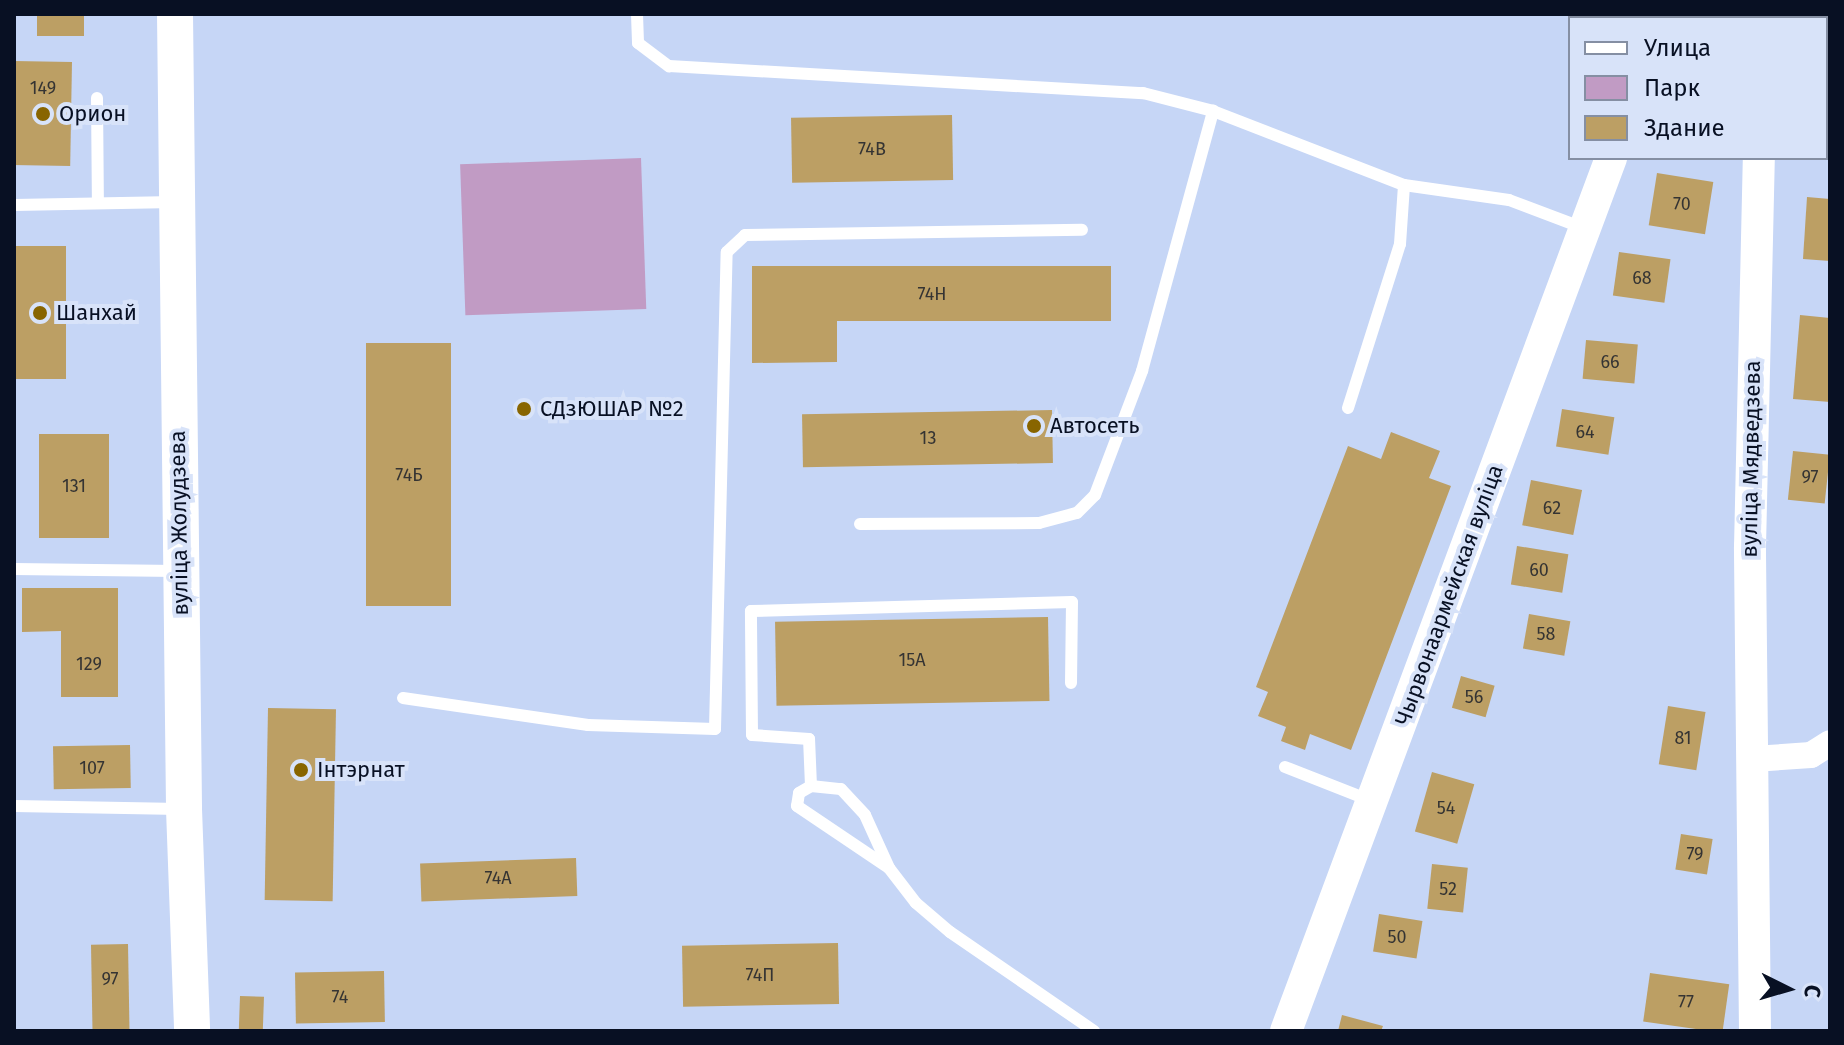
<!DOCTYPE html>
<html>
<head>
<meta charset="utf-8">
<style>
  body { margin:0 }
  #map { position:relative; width:1844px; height:1045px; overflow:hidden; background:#c6d6f6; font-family:"Fira Sans",sans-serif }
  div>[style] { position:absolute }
  .green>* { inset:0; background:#c19bc4; transform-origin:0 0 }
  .building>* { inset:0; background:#bc9f64; transform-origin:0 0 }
  .service>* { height:12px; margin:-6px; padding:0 6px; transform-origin:6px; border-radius:6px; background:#fff }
  .minor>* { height:26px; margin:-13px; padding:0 13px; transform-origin:13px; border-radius:13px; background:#fff }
  .tertiary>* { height:32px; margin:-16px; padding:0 16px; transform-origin:16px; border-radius:16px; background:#fff }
  .secondary>* { height:36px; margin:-18px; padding:0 18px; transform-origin:18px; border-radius:18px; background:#fff }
  .dots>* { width:22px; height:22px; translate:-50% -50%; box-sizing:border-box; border:4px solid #d8e3f9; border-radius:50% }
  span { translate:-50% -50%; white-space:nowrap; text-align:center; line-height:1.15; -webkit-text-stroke:8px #d8e3f9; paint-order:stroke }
  .number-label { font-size:18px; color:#353433 }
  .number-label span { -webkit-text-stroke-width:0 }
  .poi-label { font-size:22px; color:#081023 }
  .left { translate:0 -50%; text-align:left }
  .street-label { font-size:22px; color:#081023 }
  .frame { position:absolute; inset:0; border:16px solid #081023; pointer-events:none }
  .legend { position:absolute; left:1568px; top:16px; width:260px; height:144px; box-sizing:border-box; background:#d8e3f9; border:2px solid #858fa3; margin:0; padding:10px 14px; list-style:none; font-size:24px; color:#081023 }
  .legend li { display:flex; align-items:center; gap:16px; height:40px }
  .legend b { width:40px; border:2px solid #858fa3 }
  .north { position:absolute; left:1748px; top:949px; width:80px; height:80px; -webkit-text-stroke:6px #d8e3f9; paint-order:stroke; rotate:95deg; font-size:22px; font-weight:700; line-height:32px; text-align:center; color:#081023 }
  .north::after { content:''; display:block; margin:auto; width:28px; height:36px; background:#081023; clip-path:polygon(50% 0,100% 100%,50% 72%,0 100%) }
</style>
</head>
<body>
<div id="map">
  <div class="green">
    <div style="left:641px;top:158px;width:151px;height:181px;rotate:88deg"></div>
  </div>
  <div class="building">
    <div style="left:37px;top:14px;width:47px;height:22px"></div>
    <div style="left:14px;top:61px;width:58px;height:104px;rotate:1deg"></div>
    <div style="left:1826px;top:90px;width:4px;height:45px"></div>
    <div style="left:952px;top:115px;width:65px;height:161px;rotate:89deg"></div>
    <div style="left:1657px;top:173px;width:57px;height:53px;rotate:9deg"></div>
    <div style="clip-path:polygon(1807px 197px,1830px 199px,1830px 261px,1803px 259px)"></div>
    <div style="left:66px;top:246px;width:133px;height:52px;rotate:90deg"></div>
    <div style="left:1619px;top:252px;width:52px;height:44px;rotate:8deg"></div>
    <div style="clip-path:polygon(752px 266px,1111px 266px,1111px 321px,837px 321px,837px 362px,752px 363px)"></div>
    <div style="clip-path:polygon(1800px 315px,1830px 318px,1830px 402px,1793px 399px)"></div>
    <div style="left:1586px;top:340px;width:52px;height:39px;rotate:5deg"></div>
    <div style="left:451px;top:343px;width:263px;height:85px;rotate:90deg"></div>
    <div style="left:1562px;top:409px;width:53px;height:38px;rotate:9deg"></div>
    <div style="left:1052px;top:410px;width:53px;height:250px;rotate:89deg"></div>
    <div style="clip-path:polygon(1391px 432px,1440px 451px,1429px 478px,1451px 486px,1351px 750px,1310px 734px,1305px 750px,1281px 741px,1286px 727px,1258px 716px,1268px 692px,1256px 687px,1348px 446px,1381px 459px)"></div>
    <div style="left:39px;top:434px;width:70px;height:104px"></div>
    <div style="left:1793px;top:451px;width:37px;height:49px;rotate:6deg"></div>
    <div style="left:1531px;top:480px;width:52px;height:46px;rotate:11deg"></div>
    <div style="left:1517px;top:546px;width:52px;height:39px;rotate:9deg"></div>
    <div style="clip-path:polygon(22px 588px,118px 588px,118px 697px,61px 697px,61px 631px,22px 632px)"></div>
    <div style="left:1529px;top:614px;width:42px;height:35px;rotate:10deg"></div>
    <div style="left:1048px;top:617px;width:84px;height:273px;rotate:89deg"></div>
    <div style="left:1461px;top:676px;width:35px;height:33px;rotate:16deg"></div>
    <div style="left:1668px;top:706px;width:38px;height:59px;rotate:9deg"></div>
    <div style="left:268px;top:708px;width:68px;height:192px;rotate:1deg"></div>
    <div style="left:130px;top:745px;width:43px;height:77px;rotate:89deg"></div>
    <div style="left:1432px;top:772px;width:44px;height:62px;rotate:16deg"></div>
    <div style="left:1681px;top:834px;width:32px;height:36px;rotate:9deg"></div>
    <div style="left:576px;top:858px;width:38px;height:156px;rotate:88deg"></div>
    <div style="left:1432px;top:864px;width:36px;height:45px;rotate:6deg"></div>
    <div style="left:1379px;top:914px;width:44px;height:38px;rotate:9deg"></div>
    <div style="left:838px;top:943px;width:61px;height:156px;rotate:89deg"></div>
    <div style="left:128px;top:944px;width:87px;height:37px;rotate:89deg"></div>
    <div style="left:384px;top:971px;width:51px;height:89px;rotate:89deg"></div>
    <div style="left:1650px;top:973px;width:80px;height:49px;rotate:8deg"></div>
    <div style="left:240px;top:996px;width:24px;height:35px;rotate:2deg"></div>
    <div style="clip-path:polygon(1342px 1015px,1383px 1026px,1381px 1031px,1338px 1031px)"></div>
  </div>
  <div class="service">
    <div style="left:637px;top:14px;width:29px;rotate:88deg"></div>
    <div style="left:638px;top:43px;width:39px;rotate:37deg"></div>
    <div style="left:669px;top:66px;width:475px;rotate:3.3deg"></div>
    <div style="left:1143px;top:93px;width:72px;rotate:14.4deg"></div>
    <div style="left:1213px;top:111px;width:205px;rotate:21.2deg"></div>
    <div style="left:1404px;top:185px;width:106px;rotate:8.1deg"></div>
    <div style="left:1509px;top:200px;width:79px;rotate:20.7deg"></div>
    <div style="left:97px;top:98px;width:105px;rotate:89.5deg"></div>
    <div style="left:14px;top:205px;width:161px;rotate:-1.1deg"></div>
    <div style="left:1348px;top:408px;width:172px;rotate:-72.4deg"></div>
    <div style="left:1400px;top:244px;width:59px;rotate:-86.1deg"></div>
    <div style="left:860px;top:524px;width:179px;rotate:-0.3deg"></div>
    <div style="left:1039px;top:523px;width:39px;rotate:-15deg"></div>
    <div style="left:1077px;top:513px;width:25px;rotate:-45deg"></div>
    <div style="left:1095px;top:495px;width:133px;rotate:-69.2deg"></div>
    <div style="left:1142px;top:371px;width:270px;rotate:-74.7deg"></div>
    <div style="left:14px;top:569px;width:163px;rotate:0.7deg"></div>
    <div style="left:403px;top:698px;width:187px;rotate:8.3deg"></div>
    <div style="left:588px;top:725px;width:127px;rotate:1.8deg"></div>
    <div style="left:715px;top:729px;width:477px;rotate:-88.6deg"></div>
    <div style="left:727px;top:252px;width:25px;rotate:-43deg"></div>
    <div style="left:745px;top:235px;width:337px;rotate:-0.9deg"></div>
    <div style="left:1285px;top:767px;width:90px;rotate:21.4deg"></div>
    <div style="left:811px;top:786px;width:47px;rotate:-92.4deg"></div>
    <div style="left:809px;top:739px;width:57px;rotate:-176deg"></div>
    <div style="left:752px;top:735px;width:124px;rotate:-90.5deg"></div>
    <div style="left:751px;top:611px;width:321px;rotate:-1.6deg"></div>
    <div style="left:1072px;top:602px;width:81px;rotate:90.7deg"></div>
    <div style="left:14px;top:806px;width:166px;rotate:1deg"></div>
    <div style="left:889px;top:868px;width:111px;rotate:-146deg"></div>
    <div style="left:797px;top:806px;width:13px;rotate:-81deg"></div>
    <div style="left:799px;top:793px;width:14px;rotate:-30deg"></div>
    <div style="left:811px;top:786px;width:30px;rotate:6deg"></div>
    <div style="left:841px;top:789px;width:35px;rotate:47deg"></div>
    <div style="left:865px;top:815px;width:58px;rotate:65.6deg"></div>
    <div style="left:889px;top:868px;width:44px;rotate:52.4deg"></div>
    <div style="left:916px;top:903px;width:45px;rotate:40.5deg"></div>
    <div style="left:950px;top:932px;width:175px;rotate:34.5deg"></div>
  </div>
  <div class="minor">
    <div style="left:1753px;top:759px;width:58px;rotate:-3.9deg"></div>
    <div style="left:1811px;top:755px;width:22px;rotate:-32deg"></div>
  </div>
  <div class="tertiary">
    <div style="left:1662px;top:18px;width:4px;rotate:-76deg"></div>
    <div style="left:1772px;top:18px;width:4px;rotate:-90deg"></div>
    <div style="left:1286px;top:1031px;width:932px;rotate:-69.58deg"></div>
    <div style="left:1755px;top:1031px;width:484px;rotate:-90.6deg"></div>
    <div style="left:1750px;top:547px;width:389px;rotate:-88.7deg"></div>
  </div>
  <div class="secondary">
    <div style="left:175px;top:14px;width:795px;rotate:89.35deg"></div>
    <div style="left:184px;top:809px;width:222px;rotate:87.9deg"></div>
  </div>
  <div class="dots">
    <div style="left:43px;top:114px;background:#886500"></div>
    <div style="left:40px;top:313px;background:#886500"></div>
    <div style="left:524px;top:409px;background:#886500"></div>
    <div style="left:1034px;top:426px;background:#886500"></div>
    <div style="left:301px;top:770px;background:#886500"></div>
  </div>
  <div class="number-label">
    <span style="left:43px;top:88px">149</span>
    <span style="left:872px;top:149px">74В</span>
    <span style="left:1682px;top:204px">70</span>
    <span style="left:1642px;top:278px">68</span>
    <span style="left:932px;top:294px">74Н</span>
    <span style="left:1610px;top:362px">66</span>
    <span style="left:1585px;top:432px">64</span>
    <span style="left:928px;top:438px">13</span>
    <span style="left:409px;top:475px">74Б</span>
    <span style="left:1810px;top:477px">97</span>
    <span style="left:74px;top:486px">131</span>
    <span style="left:1552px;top:508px">62</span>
    <span style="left:1539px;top:570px">60</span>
    <span style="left:1546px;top:634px">58</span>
    <span style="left:912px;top:660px">15А</span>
    <span style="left:89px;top:664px">129</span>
    <span style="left:1474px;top:697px">56</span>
    <span style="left:1683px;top:738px">81</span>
    <span style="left:92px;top:768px">107</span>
    <span style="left:1446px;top:808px">54</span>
    <span style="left:1695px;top:854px">79</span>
    <span style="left:498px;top:878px">74А</span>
    <span style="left:1448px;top:889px">52</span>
    <span style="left:1397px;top:937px">50</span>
    <span style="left:760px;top:975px">74П</span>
    <span style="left:110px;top:979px">97</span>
    <span style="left:340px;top:997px">74</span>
    <span style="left:1686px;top:1002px">77</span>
  </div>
  <div class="poi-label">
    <span class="left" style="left:59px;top:114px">Орион</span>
    <span class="left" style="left:56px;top:313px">Шанхай</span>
    <span class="left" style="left:540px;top:409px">СДзЮШАР №2</span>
    <span class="left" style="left:1050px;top:426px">Автосеть</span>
    <span class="left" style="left:317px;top:770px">Інтэрнат</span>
  </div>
  <div class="street-label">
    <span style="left:1751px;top:459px;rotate:-89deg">вуліца Мядведзева</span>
    <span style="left:179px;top:523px;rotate:-91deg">вуліца Жолудзева</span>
    <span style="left:1449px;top:595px;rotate:-70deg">Чырвонаармейская вуліца</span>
  </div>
  <div class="frame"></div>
  <ul class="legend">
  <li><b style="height:10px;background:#fff"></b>Улица</li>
  <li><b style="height:22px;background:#c19bc4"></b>Парк</li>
  <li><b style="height:22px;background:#bc9f64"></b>Здание</li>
  </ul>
  <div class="north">С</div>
</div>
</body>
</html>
